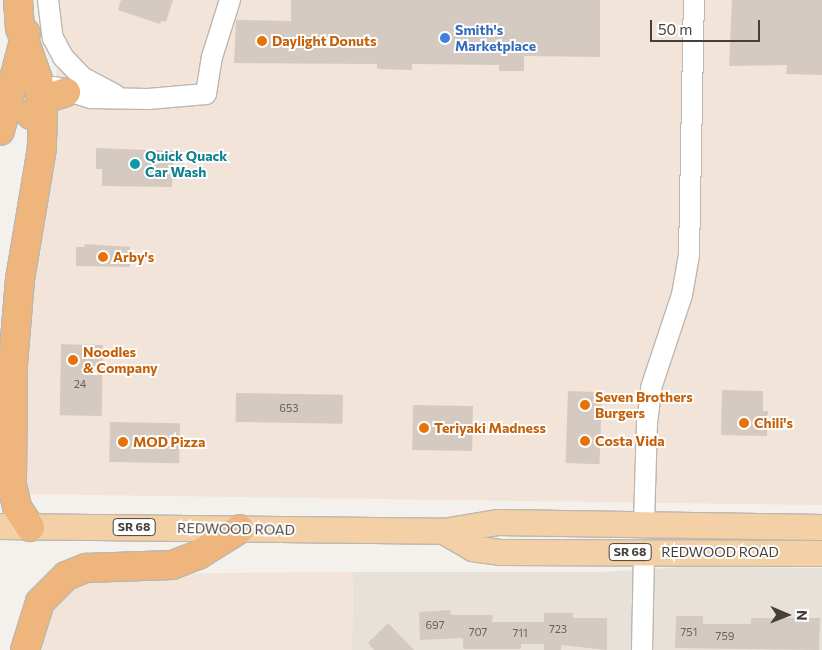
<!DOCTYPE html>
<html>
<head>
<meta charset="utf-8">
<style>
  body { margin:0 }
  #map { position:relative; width:822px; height:650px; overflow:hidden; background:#f4f0eb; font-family:Commissioner,sans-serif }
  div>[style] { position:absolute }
  .residential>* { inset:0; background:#e7e1da }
  .commercial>* { inset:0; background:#f3e4d9 }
  .building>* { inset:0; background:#d4cac2; transform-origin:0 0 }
  .roads { filter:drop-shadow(1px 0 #beb6af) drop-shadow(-1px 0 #beb6af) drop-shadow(0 1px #beb6af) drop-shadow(0 -1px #beb6af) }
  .minor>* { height:20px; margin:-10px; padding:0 10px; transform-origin:10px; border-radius:10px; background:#fff }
  .major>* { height:25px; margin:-12.5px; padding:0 12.5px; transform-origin:12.5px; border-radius:12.5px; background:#f3d0a5 }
  .highway>* { height:28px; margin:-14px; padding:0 14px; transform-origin:14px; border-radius:14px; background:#eeb57c }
  .dots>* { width:14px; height:14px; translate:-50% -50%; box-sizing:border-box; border:2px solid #fff; border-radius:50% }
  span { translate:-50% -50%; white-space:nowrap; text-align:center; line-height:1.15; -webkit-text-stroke:4px #fff; paint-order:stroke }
  .number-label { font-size:11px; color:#6a625c }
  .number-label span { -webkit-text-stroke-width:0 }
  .shield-label span { padding:1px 4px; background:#fff; border:1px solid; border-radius:4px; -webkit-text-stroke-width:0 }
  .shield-label { font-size:12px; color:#47403a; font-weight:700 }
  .shop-label { font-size:14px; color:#366cbe; font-weight:700 }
  .left { translate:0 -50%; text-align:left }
  .food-label { font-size:14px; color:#c56008; font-weight:700 }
  .culture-label { font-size:14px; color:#0d838f; font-weight:700 }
  .street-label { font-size:14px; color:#47403a }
  .north { position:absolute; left:762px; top:590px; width:50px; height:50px; -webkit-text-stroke:4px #fff; paint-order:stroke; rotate:91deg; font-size:14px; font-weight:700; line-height:20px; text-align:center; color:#47403a }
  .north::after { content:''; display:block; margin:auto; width:18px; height:22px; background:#47403a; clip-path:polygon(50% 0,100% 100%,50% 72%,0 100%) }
  .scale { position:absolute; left:650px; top:20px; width:110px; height:22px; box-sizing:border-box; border:2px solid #47403a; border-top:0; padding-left:6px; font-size:15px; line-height:18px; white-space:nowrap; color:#47403a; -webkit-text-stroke:4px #fff; paint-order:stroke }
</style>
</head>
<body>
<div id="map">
  <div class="residential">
    <div style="clip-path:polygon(682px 567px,822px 568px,822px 650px,352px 650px,353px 572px,602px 572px)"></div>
  </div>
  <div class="commercial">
    <div style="clip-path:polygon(60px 0,822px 0,822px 505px,21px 494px,21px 377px,55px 104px)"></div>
    <div style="clip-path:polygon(353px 572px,352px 650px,34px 650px,54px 594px,97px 574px)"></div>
  </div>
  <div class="building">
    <div style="clip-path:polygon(121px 0,173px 0,166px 22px,161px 21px,160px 24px,118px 10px)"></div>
    <div style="clip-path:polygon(291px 0,600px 0,600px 57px,524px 56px,524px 71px,499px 71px,499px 65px,412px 64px,412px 70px,377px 69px,377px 64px,234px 63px,236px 20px,291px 21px)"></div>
    <div style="clip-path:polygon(732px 0,822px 0,822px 75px,786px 74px,787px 65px,729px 66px)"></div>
    <div style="clip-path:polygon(96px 148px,174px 151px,172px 187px,102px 186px,102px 169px,96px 169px)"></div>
    <div style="clip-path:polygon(85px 244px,130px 247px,130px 267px,76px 266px,76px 247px,84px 247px)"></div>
    <div style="left:103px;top:345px;width:71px;height:42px;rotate:91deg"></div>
    <div style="clip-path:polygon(722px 390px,763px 391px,763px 411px,768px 411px,767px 436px,721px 435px)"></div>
    <div style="left:568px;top:391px;width:34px;height:72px;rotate:2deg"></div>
    <div style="left:236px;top:393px;width:107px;height:29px;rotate:1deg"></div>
    <div style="left:413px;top:405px;width:60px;height:45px;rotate:1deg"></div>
    <div style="left:110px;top:422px;width:70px;height:40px;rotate:1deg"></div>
    <div style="clip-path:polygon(450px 610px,451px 615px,493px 615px,492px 622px,544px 622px,544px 613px,573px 613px,573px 618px,607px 618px,607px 650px,561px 645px,561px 650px,544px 650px,544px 644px,521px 644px,521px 649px,463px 649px,463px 638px,420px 640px,419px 612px)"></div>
    <div style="clip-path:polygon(676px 616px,703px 616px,703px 624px,751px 624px,751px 618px,820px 618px,819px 650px,675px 648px)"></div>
    <div style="clip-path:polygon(388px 623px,414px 650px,374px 650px,368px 643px)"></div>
  </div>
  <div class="roads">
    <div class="minor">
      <div style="left:48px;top:0;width:38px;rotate:83deg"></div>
      <div style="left:53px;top:38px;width:21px;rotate:62deg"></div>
      <div style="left:63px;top:57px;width:28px;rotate:46deg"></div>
      <div style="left:82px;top:77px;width:38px;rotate:28deg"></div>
      <div style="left:55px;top:87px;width:38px;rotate:17deg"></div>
      <div style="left:91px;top:98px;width:57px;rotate:1deg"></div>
      <div style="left:148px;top:99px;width:58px;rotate:-4.9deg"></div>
      <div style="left:206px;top:94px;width:37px;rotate:-81deg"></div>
      <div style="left:212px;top:57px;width:60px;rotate:-72.5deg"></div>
      <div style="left:644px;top:523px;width:100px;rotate:-88.3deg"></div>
      <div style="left:647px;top:423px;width:35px;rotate:-83deg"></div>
      <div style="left:651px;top:388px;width:98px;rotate:-71.6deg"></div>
      <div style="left:682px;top:295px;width:41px;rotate:-80.1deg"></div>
      <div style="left:689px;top:255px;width:255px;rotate:-88.9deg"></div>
      <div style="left:642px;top:650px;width:98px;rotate:-88.8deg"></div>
    </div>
    <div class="major">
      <div style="left:0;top:526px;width:443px;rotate:0.6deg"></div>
      <div style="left:443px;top:531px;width:56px;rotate:-9.3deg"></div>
      <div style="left:498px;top:522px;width:324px;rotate:0.9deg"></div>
      <div style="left:443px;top:531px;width:34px;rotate:30deg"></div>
      <div style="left:472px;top:548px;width:29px;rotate:8deg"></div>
      <div style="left:501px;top:552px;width:321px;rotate:0.2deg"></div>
    </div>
    <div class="highway">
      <div style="left:18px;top:0;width:28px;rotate:86deg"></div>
      <div style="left:20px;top:28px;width:54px;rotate:70.6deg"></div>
      <div style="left:38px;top:79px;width:34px;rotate:82deg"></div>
      <div style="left:43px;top:113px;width:35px;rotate:92deg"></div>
      <div style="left:42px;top:148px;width:133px;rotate:99.5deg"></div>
      <div style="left:20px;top:279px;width:86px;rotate:94.7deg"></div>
      <div style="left:13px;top:365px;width:120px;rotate:90.5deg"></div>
      <div style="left:12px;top:485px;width:23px;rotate:77deg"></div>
      <div style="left:17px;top:507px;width:24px;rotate:57deg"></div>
      <div style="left:31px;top:115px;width:24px;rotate:-45deg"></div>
      <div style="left:48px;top:98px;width:19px;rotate:-18deg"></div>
      <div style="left:0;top:131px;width:101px;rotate:-75.1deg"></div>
      <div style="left:25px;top:650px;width:50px;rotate:-72.6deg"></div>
      <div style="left:40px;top:602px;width:37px;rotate:-45deg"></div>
      <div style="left:66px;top:576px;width:22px;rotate:-22deg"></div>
      <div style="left:86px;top:568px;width:86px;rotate:-2deg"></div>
      <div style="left:172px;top:565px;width:28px;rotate:-21deg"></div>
      <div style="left:198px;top:555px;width:49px;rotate:-31.8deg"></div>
    </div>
  </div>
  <div class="dots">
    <div style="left:445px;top:38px;background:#3f7fe0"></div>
    <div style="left:262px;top:41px;background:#e8710a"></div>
    <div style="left:135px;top:164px;background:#0f9aa8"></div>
    <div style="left:103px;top:257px;background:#e8710a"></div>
    <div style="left:73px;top:360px;background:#e8710a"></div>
    <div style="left:585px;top:405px;background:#e8710a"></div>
    <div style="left:744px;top:423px;background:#e8710a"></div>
    <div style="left:424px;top:428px;background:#e8710a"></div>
    <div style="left:585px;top:441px;background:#e8710a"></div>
    <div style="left:123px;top:442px;background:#e8710a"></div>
  </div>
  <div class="number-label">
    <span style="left:80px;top:384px">24</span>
    <span style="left:289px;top:408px">653</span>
    <span style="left:435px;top:625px">697</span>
    <span style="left:558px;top:629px">723</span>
    <span style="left:478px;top:632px">707</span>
    <span style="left:689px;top:632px">751</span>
    <span style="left:520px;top:633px">711</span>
    <span style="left:725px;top:636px">759</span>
  </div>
  <div class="shield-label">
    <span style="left:134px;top:527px">SR 68</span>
    <span style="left:630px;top:552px">SR 68</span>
  </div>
  <div class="shop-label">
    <span class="left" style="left:455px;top:38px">Smith's<br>Marketplace</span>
  </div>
  <div class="food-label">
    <span class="left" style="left:272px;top:41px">Daylight Donuts</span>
    <span class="left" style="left:113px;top:257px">Arby's</span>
    <span class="left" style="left:83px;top:360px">Noodles<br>&amp; Company</span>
    <span class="left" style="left:595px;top:405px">Seven Brothers<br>Burgers</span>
    <span class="left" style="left:754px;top:423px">Chili's</span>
    <span class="left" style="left:434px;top:428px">Teriyaki Madness</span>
    <span class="left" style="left:595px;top:441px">Costa Vida</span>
    <span class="left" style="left:133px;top:442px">MOD Pizza</span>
  </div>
  <div class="culture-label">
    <span class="left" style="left:145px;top:164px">Quick Quack<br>Car Wash</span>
  </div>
  <div class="street-label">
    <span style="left:236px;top:529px;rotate:1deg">REDWOOD ROAD</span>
    <span style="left:720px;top:552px">REDWOOD ROAD</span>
  </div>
  <div class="north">N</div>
  <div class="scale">50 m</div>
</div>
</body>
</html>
